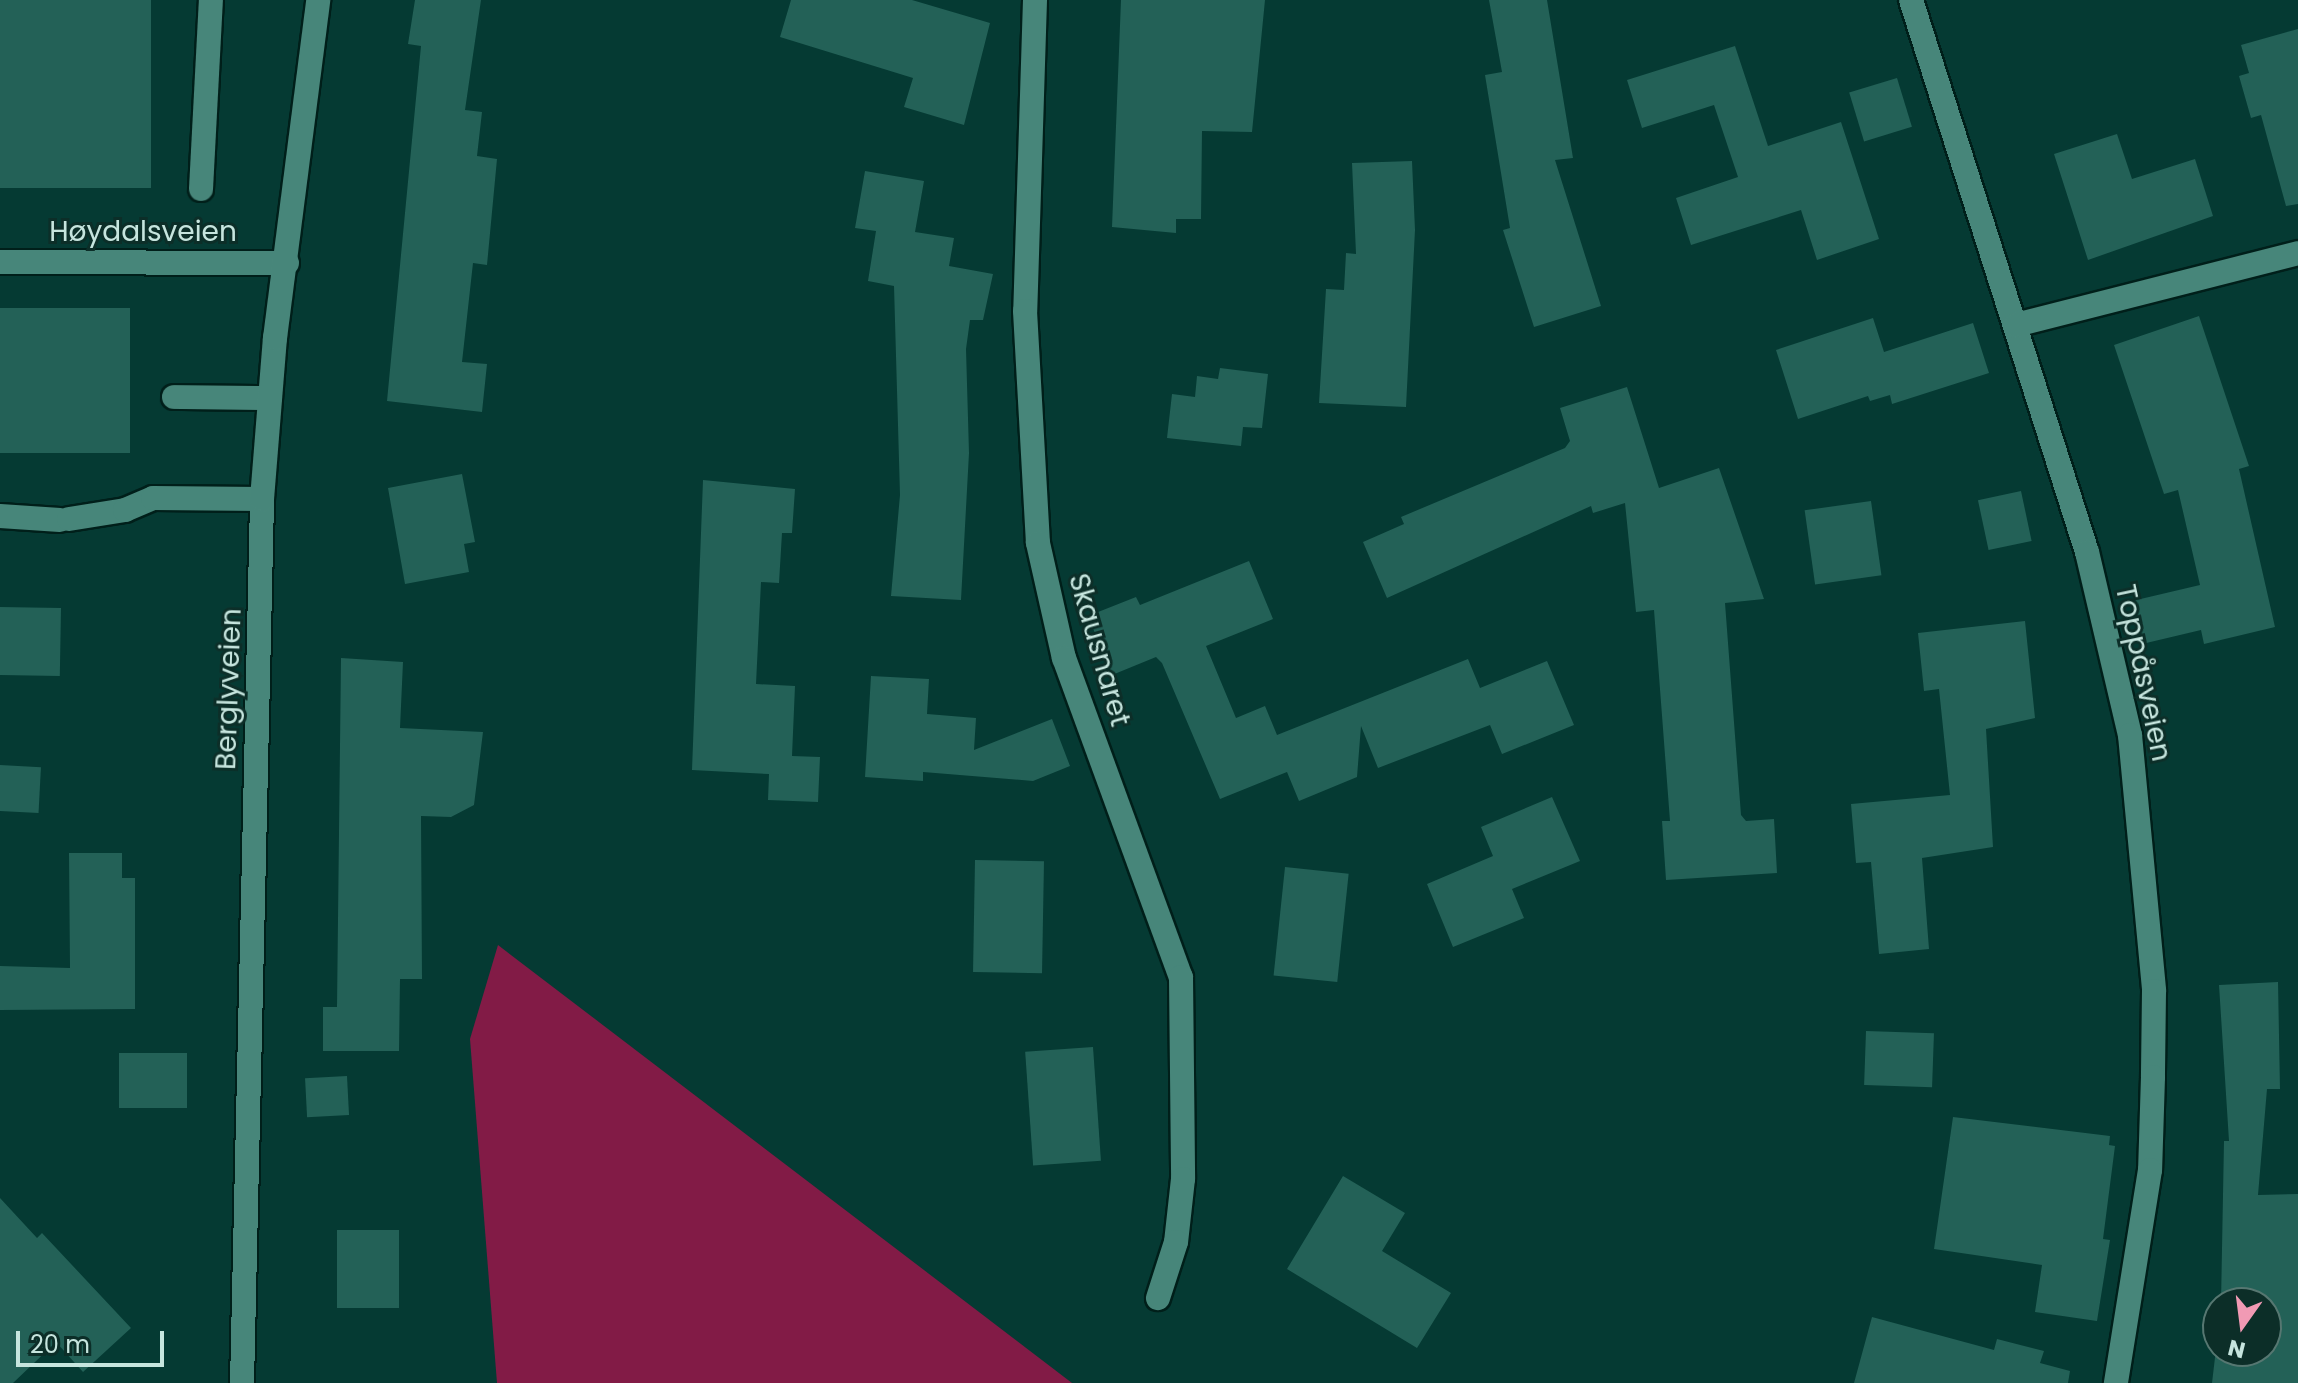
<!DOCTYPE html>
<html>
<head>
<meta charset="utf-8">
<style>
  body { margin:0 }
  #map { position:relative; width:2298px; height:1383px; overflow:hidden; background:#053a33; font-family:Poppins,sans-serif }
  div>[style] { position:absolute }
  .green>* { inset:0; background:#821b46 }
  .building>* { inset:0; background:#236157; transform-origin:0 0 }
  .roads { filter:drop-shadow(2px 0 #001f1a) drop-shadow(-2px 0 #001f1a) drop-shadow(0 2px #001f1a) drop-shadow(0 -2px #001f1a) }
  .minor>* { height:24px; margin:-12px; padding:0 12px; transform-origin:12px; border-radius:12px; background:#47867a }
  span { translate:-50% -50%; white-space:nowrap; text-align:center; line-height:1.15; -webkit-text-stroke:6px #0c2e28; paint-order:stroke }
  .street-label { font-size:28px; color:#c6e5de }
  .north { position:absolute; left:2202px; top:1287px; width:80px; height:80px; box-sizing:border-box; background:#0c2e28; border:2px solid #567771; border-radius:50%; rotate:194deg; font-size:22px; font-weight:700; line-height:32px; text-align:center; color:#c6e5de }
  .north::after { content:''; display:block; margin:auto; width:28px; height:36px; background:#f19ab4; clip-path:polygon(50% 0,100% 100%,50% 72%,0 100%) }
  .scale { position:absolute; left:16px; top:1331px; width:148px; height:36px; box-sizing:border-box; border:4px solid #c6e5de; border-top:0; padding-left:10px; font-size:24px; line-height:28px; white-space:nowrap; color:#c6e5de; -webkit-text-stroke:6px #0c2e28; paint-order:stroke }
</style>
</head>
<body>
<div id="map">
  <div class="green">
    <div style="clip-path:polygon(498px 945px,1072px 1383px,497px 1383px,470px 1039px)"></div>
  </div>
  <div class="building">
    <div style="left:0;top:0;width:151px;height:188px"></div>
    <div style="clip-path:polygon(415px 0,481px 0,465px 110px,482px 112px,477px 156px,497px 159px,487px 265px,473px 263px,462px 362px,487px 364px,482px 412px,387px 401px,421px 46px,408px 44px)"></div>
    <div style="clip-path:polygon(791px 0,912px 0,990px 23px,964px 125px,904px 107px,913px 78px,780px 37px)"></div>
    <div style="clip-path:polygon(1121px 0,1265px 0,1252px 132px,1202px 131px,1201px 219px,1176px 219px,1176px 233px,1112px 227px)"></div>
    <div style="clip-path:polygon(1489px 0,1547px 0,1573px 158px,1555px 160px,1601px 306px,1534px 327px,1503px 230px,1510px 228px,1485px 75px,1502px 72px)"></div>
    <div style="clip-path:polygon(2298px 29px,2298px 204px,2286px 206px,2261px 115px,2251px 118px,2239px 76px,2249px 73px,2241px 45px)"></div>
    <div style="clip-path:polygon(1735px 46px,1768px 146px,1841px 122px,1879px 239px,1817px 260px,1801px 210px,1691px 245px,1676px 198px,1738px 177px,1714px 105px,1642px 128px,1627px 80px)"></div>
    <div style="left:1897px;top:78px;width:51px;height:50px;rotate:73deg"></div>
    <div style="clip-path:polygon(2117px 134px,2132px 179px,2195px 159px,2213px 216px,2088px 260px,2054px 154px)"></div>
    <div style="clip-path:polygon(1412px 161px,1415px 230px,1406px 407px,1319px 403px,1326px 289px,1344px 290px,1346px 253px,1356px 254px,1352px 163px)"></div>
    <div style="clip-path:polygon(865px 171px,924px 181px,915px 232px,954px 238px,949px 266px,993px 274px,983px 320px,970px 320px,966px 349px,969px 453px,961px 600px,891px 596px,900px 495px,894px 286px,868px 281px,876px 231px,855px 228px)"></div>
    <div style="left:0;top:308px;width:130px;height:145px"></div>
    <div style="clip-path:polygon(2199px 316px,2249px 466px,2239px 469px,2275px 627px,2204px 644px,2201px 630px,2142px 644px,2132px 601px,2200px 585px,2178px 490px,2164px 494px,2114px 345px)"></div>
    <div style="clip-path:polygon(1873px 318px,1884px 352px,1973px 323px,1989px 373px,1892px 404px,1890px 395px,1870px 401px,1868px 396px,1798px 419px,1776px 350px)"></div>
    <div style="clip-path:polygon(1220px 368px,1268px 374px,1262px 428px,1243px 427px,1241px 446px,1167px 438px,1172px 394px,1195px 397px,1197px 376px,1218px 379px)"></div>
    <div style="clip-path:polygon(1627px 387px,1659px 488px,1719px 468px,1764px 599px,1725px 603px,1741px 815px,1746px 821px,1774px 819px,1777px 873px,1666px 880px,1662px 821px,1670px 821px,1654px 610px,1636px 612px,1625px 503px,1593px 513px,1591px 506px,1387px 598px,1363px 542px,1404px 524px,1401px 517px,1565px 448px,1570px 441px,1560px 408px)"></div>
    <div style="clip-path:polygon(462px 474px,475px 542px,464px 544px,469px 572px,405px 584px,388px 488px)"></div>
    <div style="clip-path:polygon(703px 480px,795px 489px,792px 533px,782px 533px,779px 583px,761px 582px,756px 684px,795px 686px,792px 756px,820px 757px,818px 802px,768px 800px,769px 774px,692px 770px)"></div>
    <div style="left:2021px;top:491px;width:51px;height:44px;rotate:78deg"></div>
    <div style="left:1871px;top:501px;width:75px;height:67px;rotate:82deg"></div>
    <div style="clip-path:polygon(1249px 561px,1273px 619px,1206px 646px,1236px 718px,1265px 706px,1277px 735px,1468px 659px,1480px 688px,1547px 661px,1574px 725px,1502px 754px,1490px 725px,1378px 768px,1361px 726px,1357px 777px,1299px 801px,1287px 772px,1220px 799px,1162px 663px,1156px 657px,1112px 675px,1088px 616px,1136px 597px,1140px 605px)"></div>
    <div style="left:0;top:607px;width:61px;height:68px;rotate:1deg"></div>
    <div style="clip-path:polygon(2025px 621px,2035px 718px,1986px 729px,1993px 847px,1922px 858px,1929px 949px,1879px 954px,1871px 862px,1856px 863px,1851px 804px,1950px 795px,1939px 689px,1924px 691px,1918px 633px)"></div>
    <div style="clip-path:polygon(341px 658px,403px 662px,400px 728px,483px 732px,474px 805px,451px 817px,421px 816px,422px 979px,400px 979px,399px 1051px,323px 1051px,323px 1007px,337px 1007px)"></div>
    <div style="clip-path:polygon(871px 676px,929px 679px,927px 714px,976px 718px,974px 750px,1052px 719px,1070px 766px,1033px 781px,923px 772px,923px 781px,865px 777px)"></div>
    <div style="left:0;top:765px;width:41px;height:46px;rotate:3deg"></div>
    <div style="clip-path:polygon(1552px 797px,1580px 861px,1512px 889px,1524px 918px,1453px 947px,1427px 884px,1493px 856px,1481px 827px)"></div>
    <div style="clip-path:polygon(69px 853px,122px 853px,122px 878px,135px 878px,135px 1009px,0 1010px,0 966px,70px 968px)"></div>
    <div style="left:975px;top:860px;width:69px;height:112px;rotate:1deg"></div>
    <div style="left:1285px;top:867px;width:64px;height:109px;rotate:6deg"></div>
    <div style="clip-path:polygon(2278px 982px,2280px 1089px,2267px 1089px,2258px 1195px,2298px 1194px,2298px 1383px,2212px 1383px,2218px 1332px,2218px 1351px,2266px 1351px,2266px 1303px,2221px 1303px,2224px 1141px,2229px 1141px,2219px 985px)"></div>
    <div style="left:1866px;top:1031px;width:68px;height:54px;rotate:2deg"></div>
    <div style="left:1093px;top:1047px;width:114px;height:68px;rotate:86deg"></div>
    <div style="left:119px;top:1053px;width:68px;height:55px"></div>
    <div style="left:347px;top:1076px;width:39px;height:42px;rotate:87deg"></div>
    <div style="clip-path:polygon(1953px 1117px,2110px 1136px,2109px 1145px,2115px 1146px,2103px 1239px,2110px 1240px,2097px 1321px,2035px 1312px,2042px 1265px,1934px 1249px)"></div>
    <div style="clip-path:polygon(1343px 1176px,1405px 1213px,1382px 1251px,1451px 1293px,1417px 1348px,1287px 1269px)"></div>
    <div style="clip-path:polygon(0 1198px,37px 1238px,42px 1233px,131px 1328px,83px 1372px,56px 1342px,13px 1383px,0 1383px)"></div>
    <div style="left:337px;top:1230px;width:62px;height:78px"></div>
    <div style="clip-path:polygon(1872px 1317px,1994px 1350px,1997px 1339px,2044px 1351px,2040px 1363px,2070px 1371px,2068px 1383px,1854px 1383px)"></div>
  </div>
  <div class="roads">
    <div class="minor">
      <div style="left:1035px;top:0;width:311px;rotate:91.8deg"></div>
      <div style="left:1025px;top:311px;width:232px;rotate:86.8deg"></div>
      <div style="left:1038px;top:543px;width:118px;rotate:77.3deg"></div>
      <div style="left:1064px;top:658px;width:340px;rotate:69.9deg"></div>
      <div style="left:1181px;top:977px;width:202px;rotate:89.4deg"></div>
      <div style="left:1183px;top:1179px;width:63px;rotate:96.3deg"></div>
      <div style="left:1176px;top:1242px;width:59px;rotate:107.8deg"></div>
      <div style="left:1911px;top:0;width:579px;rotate:72.32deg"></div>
      <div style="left:2087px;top:552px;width:188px;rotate:76.8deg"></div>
      <div style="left:2130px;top:735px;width:257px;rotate:84.6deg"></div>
      <div style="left:2154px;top:991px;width:86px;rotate:90.7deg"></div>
      <div style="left:2153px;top:1077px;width:93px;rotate:91.8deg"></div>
      <div style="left:2150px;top:1170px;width:216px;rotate:99.1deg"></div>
      <div style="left:201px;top:189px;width:189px;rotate:-87deg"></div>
      <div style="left:0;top:262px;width:287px;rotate:0.2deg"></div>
      <div style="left:2016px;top:325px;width:291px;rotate:-14.3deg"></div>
      <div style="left:174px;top:397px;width:96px;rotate:0.6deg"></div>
      <div style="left:0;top:516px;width:60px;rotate:3.8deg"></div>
      <div style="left:69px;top:519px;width:57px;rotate:-9.1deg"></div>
      <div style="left:125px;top:510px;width:30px;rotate:-23deg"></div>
      <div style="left:153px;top:498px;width:109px;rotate:0.5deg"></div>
      <div style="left:242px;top:1383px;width:884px;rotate:-88.7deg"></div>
      <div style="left:262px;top:499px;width:162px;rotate:-85.4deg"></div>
      <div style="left:275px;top:338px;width:341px;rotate:-82.7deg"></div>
    </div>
  </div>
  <div class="street-label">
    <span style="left:143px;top:232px">Høydalsveien</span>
    <span style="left:1099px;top:650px;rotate:74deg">Skausnaret</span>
    <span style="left:2143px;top:673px;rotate:78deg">Toppåsveien</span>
    <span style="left:229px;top:689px;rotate:-88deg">Berglyveien</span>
  </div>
  <div class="north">N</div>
  <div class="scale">20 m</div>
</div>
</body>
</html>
